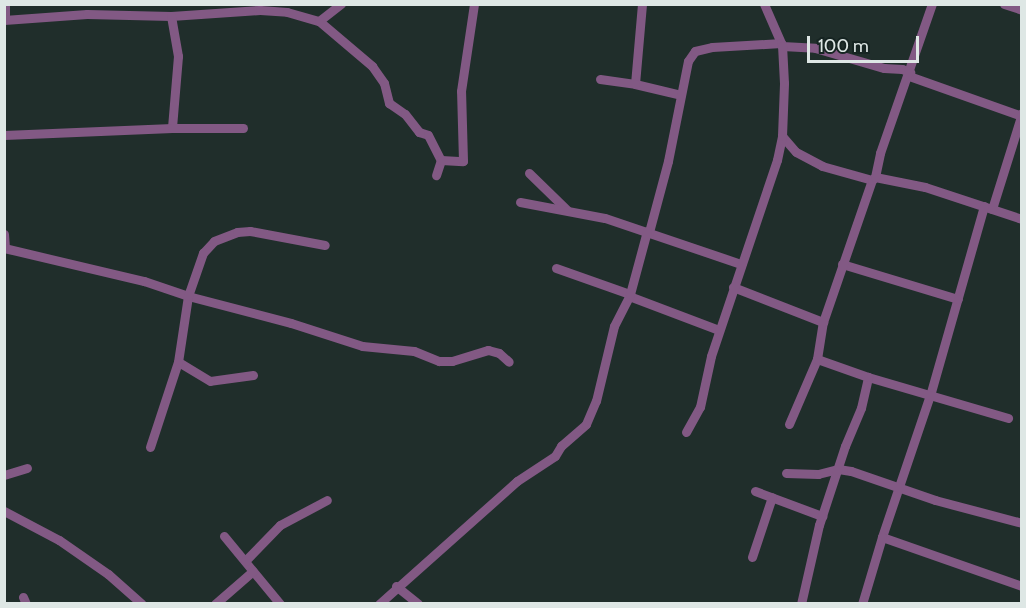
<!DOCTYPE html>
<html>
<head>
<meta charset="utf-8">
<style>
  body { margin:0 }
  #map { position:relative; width:1026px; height:608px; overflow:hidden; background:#202e2b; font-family:Cabin,sans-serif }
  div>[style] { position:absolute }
  .minor>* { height:9px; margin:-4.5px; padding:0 4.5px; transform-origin:4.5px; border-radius:4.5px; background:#825984 }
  span { translate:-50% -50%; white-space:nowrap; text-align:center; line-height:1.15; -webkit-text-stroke:5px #162422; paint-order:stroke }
  .frame { position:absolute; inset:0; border:6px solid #dee7e5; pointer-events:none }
  .scale { position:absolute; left:807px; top:36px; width:112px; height:27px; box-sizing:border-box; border:3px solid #dee7e5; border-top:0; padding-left:8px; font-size:18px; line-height:21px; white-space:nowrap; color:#dee7e5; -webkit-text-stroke:4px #162422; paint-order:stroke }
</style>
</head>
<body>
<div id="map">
  <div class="minor">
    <div style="left:5px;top:4px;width:12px;rotate:90deg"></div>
    <div style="left:642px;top:4px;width:80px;rotate:95deg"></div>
    <div style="left:635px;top:84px;width:47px;rotate:13.4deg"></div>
    <div style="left:764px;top:4px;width:43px;rotate:66.4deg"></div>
    <div style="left:1004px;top:4px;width:19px;rotate:18deg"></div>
    <div style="left:171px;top:16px;width:89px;rotate:-3.9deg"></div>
    <div style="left:260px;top:10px;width:27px;rotate:4deg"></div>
    <div style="left:287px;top:12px;width:33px;rotate:16deg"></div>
    <div style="left:319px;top:21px;width:28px;rotate:-38deg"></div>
    <div style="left:4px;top:20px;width:83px;rotate:-4.1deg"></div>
    <div style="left:87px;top:14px;width:84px;rotate:1.4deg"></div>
    <div style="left:171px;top:16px;width:41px;rotate:80.1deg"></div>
    <div style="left:178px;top:56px;width:72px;rotate:94.8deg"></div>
    <div style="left:172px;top:128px;width:168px;rotate:177.6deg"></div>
    <div style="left:319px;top:21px;width:70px;rotate:40.3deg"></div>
    <div style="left:372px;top:66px;width:21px;rotate:55deg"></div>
    <div style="left:384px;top:83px;width:21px;rotate:76deg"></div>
    <div style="left:389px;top:103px;width:19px;rotate:35deg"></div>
    <div style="left:405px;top:114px;width:23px;rotate:52deg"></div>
    <div style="left:419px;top:132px;width:9px;rotate:18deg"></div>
    <div style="left:428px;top:135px;width:28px;rotate:63deg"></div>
    <div style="left:441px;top:160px;width:16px;rotate:108deg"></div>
    <div style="left:909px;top:76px;width:120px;rotate:19.5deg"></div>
    <div style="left:600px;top:79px;width:35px;rotate:8deg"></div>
    <div style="left:172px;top:128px;width:71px"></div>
    <div style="left:782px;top:136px;width:21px;rotate:49deg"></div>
    <div style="left:796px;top:152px;width:30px;rotate:28deg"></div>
    <div style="left:822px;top:166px;width:52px;rotate:15.6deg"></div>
    <div style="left:441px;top:160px;width:22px;rotate:3deg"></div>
    <div style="left:463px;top:161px;width:70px;rotate:-91.6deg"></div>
    <div style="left:461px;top:91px;width:88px;rotate:-81.5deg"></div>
    <div style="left:529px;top:173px;width:53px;rotate:44.2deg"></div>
    <div style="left:875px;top:177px;width:51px;rotate:11.3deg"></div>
    <div style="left:925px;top:187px;width:102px;rotate:18.3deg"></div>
    <div style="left:520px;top:202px;width:86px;rotate:10.7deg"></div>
    <div style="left:605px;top:218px;width:144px;rotate:18.7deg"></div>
    <div style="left:984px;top:206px;width:197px;rotate:105.9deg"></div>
    <div style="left:930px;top:395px;width:150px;rotate:108.7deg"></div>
    <div style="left:882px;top:537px;width:148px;rotate:19.3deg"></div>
    <div style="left:992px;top:209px;width:101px;rotate:-72.6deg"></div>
    <div style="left:649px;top:232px;width:73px;rotate:-75deg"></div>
    <div style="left:668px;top:161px;width:102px;rotate:-78.7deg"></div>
    <div style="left:688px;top:61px;width:12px;rotate:-55deg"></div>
    <div style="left:695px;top:51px;width:17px;rotate:-13deg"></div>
    <div style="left:712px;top:47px;width:69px;rotate:-3.3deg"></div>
    <div style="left:781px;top:43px;width:3px;rotate:72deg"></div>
    <div style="left:782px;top:46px;width:33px;rotate:3deg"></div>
    <div style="left:815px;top:48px;width:72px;rotate:16.2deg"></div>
    <div style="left:884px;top:68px;width:18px;rotate:3deg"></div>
    <div style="left:902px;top:69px;width:9px;rotate:21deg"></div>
    <div style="left:4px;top:234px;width:14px;rotate:86deg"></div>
    <div style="left:4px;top:248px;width:144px;rotate:13.3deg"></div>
    <div style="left:144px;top:281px;width:46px;rotate:18.8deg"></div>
    <div style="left:188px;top:296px;width:106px;rotate:14.7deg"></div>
    <div style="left:291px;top:323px;width:75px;rotate:17.9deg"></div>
    <div style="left:362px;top:346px;width:52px;rotate:5.5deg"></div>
    <div style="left:414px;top:351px;width:27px;rotate:22deg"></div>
    <div style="left:439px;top:361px;width:13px"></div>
    <div style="left:452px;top:361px;width:38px;rotate:-17deg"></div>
    <div style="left:488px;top:350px;width:11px;rotate:15deg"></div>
    <div style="left:499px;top:353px;width:13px;rotate:42deg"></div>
    <div style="left:842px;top:264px;width:121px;rotate:16.8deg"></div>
    <div style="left:556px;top:268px;width:78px;rotate:19.4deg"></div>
    <div style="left:733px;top:287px;width:97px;rotate:21.3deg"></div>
    <div style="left:629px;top:296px;width:96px;rotate:20.7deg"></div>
    <div style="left:253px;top:375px;width:43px;rotate:172.1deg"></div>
    <div style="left:210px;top:381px;width:37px;rotate:-149deg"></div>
    <div style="left:178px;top:362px;width:67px;rotate:-81.4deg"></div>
    <div style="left:188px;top:296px;width:46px;rotate:-70.8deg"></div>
    <div style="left:203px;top:253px;width:16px;rotate:-47deg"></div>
    <div style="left:214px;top:241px;width:25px;rotate:-21deg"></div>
    <div style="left:237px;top:232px;width:13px;rotate:-4deg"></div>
    <div style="left:250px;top:231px;width:76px;rotate:10.6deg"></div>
    <div style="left:868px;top:377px;width:146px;rotate:16.3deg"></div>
    <div style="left:789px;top:424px;width:71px;rotate:-66.7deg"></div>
    <div style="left:686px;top:432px;width:29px;rotate:-61deg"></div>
    <div style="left:700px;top:407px;width:52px;rotate:-77.8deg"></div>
    <div style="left:711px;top:356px;width:207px;rotate:-71.4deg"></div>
    <div style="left:777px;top:160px;width:25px;rotate:-78deg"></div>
    <div style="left:782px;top:136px;width:53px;rotate:-87.8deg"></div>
    <div style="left:784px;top:83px;width:37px;rotate:-93deg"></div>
    <div style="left:150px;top:447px;width:89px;rotate:-71.8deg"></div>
    <div style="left:786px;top:473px;width:32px;rotate:2deg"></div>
    <div style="left:818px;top:474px;width:21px;rotate:-14deg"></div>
    <div style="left:838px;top:469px;width:13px;rotate:9deg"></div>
    <div style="left:851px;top:471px;width:89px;rotate:19deg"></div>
    <div style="left:935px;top:500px;width:90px;rotate:14.8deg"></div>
    <div style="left:4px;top:475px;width:24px;rotate:-17deg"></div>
    <div style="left:755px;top:491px;width:72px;rotate:20.5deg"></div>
    <div style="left:4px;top:511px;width:62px;rotate:27.8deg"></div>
    <div style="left:59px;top:540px;width:60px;rotate:34.8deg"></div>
    <div style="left:108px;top:574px;width:45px;rotate:41.4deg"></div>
    <div style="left:224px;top:536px;width:88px;rotate:50.5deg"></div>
    <div style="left:752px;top:557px;width:63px;rotate:-71.6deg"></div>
    <div style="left:245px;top:561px;width:50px;rotate:-45.8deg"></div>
    <div style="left:280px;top:525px;width:53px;rotate:-28deg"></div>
    <div style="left:396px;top:586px;width:28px;rotate:39deg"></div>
    <div style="left:23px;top:597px;width:8px;rotate:67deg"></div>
    <div style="left:215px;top:604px;width:50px;rotate:-41deg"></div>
    <div style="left:379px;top:604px;width:185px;rotate:-41.7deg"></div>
    <div style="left:517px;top:481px;width:45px;rotate:-33.3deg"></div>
    <div style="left:555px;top:456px;width:12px;rotate:-59deg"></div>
    <div style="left:561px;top:446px;width:33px;rotate:-41deg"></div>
    <div style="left:586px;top:424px;width:25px;rotate:-67deg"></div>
    <div style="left:596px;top:401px;width:77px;rotate:-76.5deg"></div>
    <div style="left:614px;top:326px;width:36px;rotate:-63deg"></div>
    <div style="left:630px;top:294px;width:65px;rotate:-74.9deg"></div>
    <div style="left:801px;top:604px;width:81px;rotate:-77.2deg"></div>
    <div style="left:819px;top:525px;width:83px;rotate:-71.8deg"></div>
    <div style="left:845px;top:446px;width:41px;rotate:-67.2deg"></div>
    <div style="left:861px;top:408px;width:32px;rotate:-77deg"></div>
    <div style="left:868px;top:377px;width:54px;rotate:-160.6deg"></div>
    <div style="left:817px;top:359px;width:37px;rotate:-81deg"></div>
    <div style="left:823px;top:322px;width:150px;rotate:-71deg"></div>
    <div style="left:872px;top:180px;width:4px;rotate:-45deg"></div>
    <div style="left:875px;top:177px;width:25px;rotate:-78deg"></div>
    <div style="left:880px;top:153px;width:158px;rotate:-70.8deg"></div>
    <div style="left:862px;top:604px;width:70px;rotate:-73.4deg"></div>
  </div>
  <div class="frame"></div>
  <div class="scale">100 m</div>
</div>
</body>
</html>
